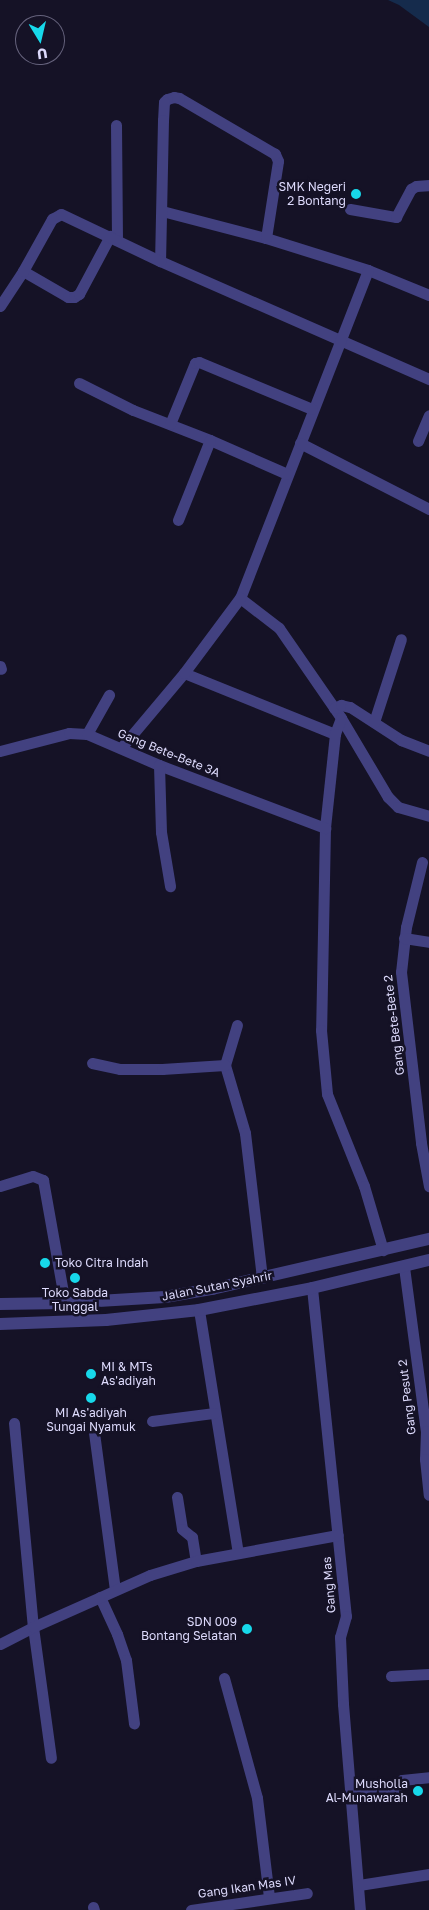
<!DOCTYPE html>
<html>
<head>
<meta charset="utf-8">
<style>
  body { margin:0 }
  #map { position:relative; width:429px; height:1910px; overflow:hidden; background:#151226; font-family:"Golos Text",sans-serif }
  div>[style] { position:absolute }
  .water>* { inset:0; background:#152b4c }
  .minor>* { height:11px; margin:-5.5px; padding:0 5.5px; transform-origin:5.5px; border-radius:5.5px; background:#424180 }
  .tertiary>* { height:12px; margin:-6px; padding:0 6px; transform-origin:6px; border-radius:6px; background:#424180 }
  .dots>* { width:14px; height:14px; translate:-50% -50%; box-sizing:border-box; border:2px solid #151226; border-radius:50% }
  span { translate:-50% -50%; white-space:nowrap; text-align:center; line-height:1.15; -webkit-text-stroke:5px #151226; paint-order:stroke }
  .poi-label { font-size:12px; color:#dddafc }
  .right { translate:-100% -50%; text-align:right }
  .left { translate:0 -50%; text-align:left }
  .street-label { font-size:12px; color:#dddafc }
  .north { position:absolute; left:15px; top:15px; width:50px; height:50px; box-sizing:border-box; background:#151226; border:1px solid #65627c; border-radius:50%; rotate:171deg; font-size:14px; font-weight:700; line-height:20px; text-align:center; color:#dddafc }
  .north::after { content:''; display:block; margin:auto; width:18px; height:22px; background:#17d8ea; clip-path:polygon(50% 0,100% 100%,50% 72%,0 100%) }
</style>
</head>
<body>
<div id="map">
  <div class="water">
    <div style="clip-path:polygon(388px 0,429px 0,429px 27px,399px 5px)"></div>
  </div>
  <div class="minor">
    <div style="left:116px;top:125px;width:115px;rotate:89.5deg"></div>
    <div style="left:350px;top:209px;width:47px;rotate:9.9deg"></div>
    <div style="left:396px;top:217px;width:32px;rotate:-62deg"></div>
    <div style="left:411px;top:189px;width:6px;rotate:-31deg"></div>
    <div style="left:416px;top:186px;width:13px;rotate:-4deg"></div>
    <div style="left:162px;top:211px;width:107px;rotate:14.6deg"></div>
    <div style="left:266px;top:238px;width:107px;rotate:17.4deg"></div>
    <div style="left:368px;top:270px;width:66px;rotate:22.3deg"></div>
    <div style="left:266px;top:238px;width:78px;rotate:-81.1deg"></div>
    <div style="left:278px;top:161px;width:8px;rotate:-113deg"></div>
    <div style="left:275px;top:154px;width:111px;rotate:-149.7deg"></div>
    <div style="left:179px;top:98px;width:5px;rotate:-169deg"></div>
    <div style="left:174px;top:97px;width:7px;rotate:164deg"></div>
    <div style="left:167px;top:99px;width:4px;rotate:135deg"></div>
    <div style="left:164px;top:102px;width:18px;rotate:93deg"></div>
    <div style="left:163px;top:120px;width:141px;rotate:91.2deg"></div>
    <div style="left:160px;top:261px;width:294px;rotate:23.7deg"></div>
    <div style="left:368px;top:270px;width:352px;rotate:111.3deg"></div>
    <div style="left:240px;top:598px;width:49px;rotate:37.6deg"></div>
    <div style="left:279px;top:628px;width:109px;rotate:55.4deg"></div>
    <div style="left:341px;top:718px;width:92px;rotate:59.3deg"></div>
    <div style="left:388px;top:797px;width:14px;rotate:45deg"></div>
    <div style="left:398px;top:807px;width:32px;rotate:16deg"></div>
    <div style="left:23px;top:271px;width:52px;rotate:30deg"></div>
    <div style="left:68px;top:297px;width:6px"></div>
    <div style="left:74px;top:297px;width:6px;rotate:-31deg"></div>
    <div style="left:79px;top:294px;width:66px;rotate:-61.9deg"></div>
    <div style="left:0;top:306px;width:42px;rotate:-56.7deg"></div>
    <div style="left:23px;top:271px;width:60px;rotate:-60.9deg"></div>
    <div style="left:52px;top:219px;width:10px;rotate:-29deg"></div>
    <div style="left:61px;top:214px;width:110px;rotate:25.4deg"></div>
    <div style="left:79px;top:383px;width:60px;rotate:26.6deg"></div>
    <div style="left:133px;top:410px;width:83px;rotate:21.3deg"></div>
    <div style="left:210px;top:440px;width:84px;rotate:23.8deg"></div>
    <div style="left:170px;top:424px;width:66px;rotate:-67.7deg"></div>
    <div style="left:195px;top:363px;width:4px;rotate:-14deg"></div>
    <div style="left:199px;top:362px;width:122px;rotate:22.6deg"></div>
    <div style="left:418px;top:441px;width:28px;rotate:-67deg"></div>
    <div style="left:300px;top:443px;width:145px;rotate:27.1deg"></div>
    <div style="left:178px;top:520px;width:86px;rotate:-68.2deg"></div>
    <div style="left:0;top:666px;width:3px;rotate:72deg"></div>
    <div style="left:184px;top:673px;width:163px;rotate:22deg"></div>
    <div style="left:334px;top:708px;width:8px;rotate:-23deg"></div>
    <div style="left:341px;top:705px;width:9px;rotate:13deg"></div>
    <div style="left:350px;top:707px;width:61px;rotate:32.9deg"></div>
    <div style="left:401px;top:740px;width:30px;rotate:21deg"></div>
    <div style="left:341px;top:718px;width:17px;rotate:111deg"></div>
    <div style="left:335px;top:734px;width:95px;rotate:96.1deg"></div>
    <div style="left:325px;top:828px;width:202px;rotate:91.1deg"></div>
    <div style="left:321px;top:1030px;width:64px;rotate:84.6deg"></div>
    <div style="left:327px;top:1094px;width:99px;rotate:68.1deg"></div>
    <div style="left:364px;top:1186px;width:67px;rotate:73.5deg"></div>
    <div style="left:374px;top:722px;width:87px;rotate:-72deg"></div>
    <div style="left:87px;top:734px;width:45px;rotate:-60.6deg"></div>
    <div style="left:121px;top:748px;width:98px;rotate:-50deg"></div>
    <div style="left:184px;top:673px;width:94px;rotate:-53.3deg"></div>
    <div style="left:0;top:751px;width:71px;rotate:-14.6deg"></div>
    <div style="left:69px;top:733px;width:18px;rotate:3deg"></div>
    <div style="left:87px;top:734px;width:78px;rotate:23.3deg"></div>
    <div style="left:159px;top:765px;width:178px;rotate:20.8deg"></div>
    <div style="left:159px;top:765px;width:67px;rotate:88.3deg"></div>
    <div style="left:161px;top:832px;width:55px;rotate:80.5deg"></div>
    <div style="left:422px;top:862px;width:67px;rotate:103.8deg"></div>
    <div style="left:406px;top:927px;width:45px;rotate:96.3deg"></div>
    <div style="left:401px;top:972px;width:172px;rotate:83.3deg"></div>
    <div style="left:421px;top:1143px;width:44px;rotate:79.5deg"></div>
    <div style="left:404px;top:938px;width:25px;rotate:9deg"></div>
    <div style="left:237px;top:1025px;width:42px;rotate:106.7deg"></div>
    <div style="left:225px;top:1065px;width:71px;rotate:73.6deg"></div>
    <div style="left:245px;top:1133px;width:146px;rotate:83.3deg"></div>
    <div style="left:92px;top:1063px;width:29px;rotate:12deg"></div>
    <div style="left:120px;top:1069px;width:42px"></div>
    <div style="left:162px;top:1069px;width:63px;rotate:-3.6deg"></div>
    <div style="left:0;top:1186px;width:34px;rotate:-17deg"></div>
    <div style="left:33px;top:1176px;width:11px;rotate:22deg"></div>
    <div style="left:43px;top:1180px;width:125px;rotate:79.9deg"></div>
    <div style="left:404px;top:1267px;width:165px;rotate:82.4deg"></div>
    <div style="left:426px;top:1431px;width:28px;rotate:92deg"></div>
    <div style="left:425px;top:1459px;width:36px;rotate:84deg"></div>
    <div style="left:312px;top:1288px;width:330px;rotate:84.1deg"></div>
    <div style="left:346px;top:1616px;width:22px;rotate:106deg"></div>
    <div style="left:340px;top:1637px;width:67px;rotate:87.4deg"></div>
    <div style="left:343px;top:1704px;width:207px;rotate:85.3deg"></div>
    <div style="left:199px;top:1310px;width:246px;rotate:80.9deg"></div>
    <div style="left:152px;top:1421px;width:63px;rotate:-7.4deg"></div>
    <div style="left:14px;top:1423px;width:205px;rotate:84.7deg"></div>
    <div style="left:33px;top:1627px;width:132px;rotate:82.2deg"></div>
    <div style="left:93px;top:1425px;width:166px;rotate:82.4deg"></div>
    <div style="left:177px;top:1497px;width:32px;rotate:81deg"></div>
    <div style="left:182px;top:1529px;width:13px;rotate:39deg"></div>
    <div style="left:192px;top:1537px;width:24px;rotate:81deg"></div>
    <div style="left:100px;top:1597px;width:41px;rotate:65.3deg"></div>
    <div style="left:117px;top:1634px;width:28px;rotate:71deg"></div>
    <div style="left:126px;top:1660px;width:64px;rotate:82.8deg"></div>
    <div style="left:0;top:1644px;width:37px;rotate:-27deg"></div>
    <div style="left:33px;top:1627px;width:128px;rotate:-24deg"></div>
    <div style="left:150px;top:1575px;width:48px;rotate:-16.9deg"></div>
    <div style="left:196px;top:1561px;width:144px;rotate:-10.4deg"></div>
    <div style="left:391px;top:1676px;width:38px;rotate:-3deg"></div>
    <div style="left:224px;top:1678px;width:124px;rotate:74.6deg"></div>
    <div style="left:257px;top:1798px;width:100px;rotate:83.1deg"></div>
    <div style="left:351px;top:1796px;width:43px;rotate:-7.9deg"></div>
    <div style="left:394px;top:1790px;width:13px;rotate:-51deg"></div>
    <div style="left:402px;top:1780px;width:27px;rotate:-6deg"></div>
    <div style="left:359px;top:1885px;width:71px;rotate:-8.9deg"></div>
    <div style="left:93px;top:1907px;width:3px;rotate:72deg"></div>
    <div style="left:191px;top:1910px;width:117px;rotate:-8.3deg"></div>
  </div>
  <div class="tertiary">
    <div style="left:0;top:1304px;width:65px;rotate:-0.9deg"></div>
    <div style="left:65px;top:1303px;width:100px;rotate:-3.4deg"></div>
    <div style="left:165px;top:1297px;width:48px;rotate:-9.7deg"></div>
    <div style="left:212px;top:1289px;width:223px;rotate:-13deg"></div>
    <div style="left:0;top:1324px;width:106px;rotate:-2.2deg"></div>
    <div style="left:106px;top:1320px;width:94px;rotate:-6.1deg"></div>
    <div style="left:199px;top:1310px;width:115px;rotate:-11deg"></div>
    <div style="left:312px;top:1288px;width:120px;rotate:-13.5deg"></div>
  </div>
  <div class="dots">
    <div style="left:356px;top:194px;background:#17d8ea"></div>
    <div style="left:45px;top:1263px;background:#17d8ea"></div>
    <div style="left:75px;top:1278px;background:#17d8ea"></div>
    <div style="left:91px;top:1374px;background:#17d8ea"></div>
    <div style="left:91px;top:1398px;background:#17d8ea"></div>
    <div style="left:247px;top:1629px;background:#17d8ea"></div>
    <div style="left:418px;top:1791px;background:#17d8ea"></div>
  </div>
  <div class="poi-label">
    <span class="right" style="left:346px;top:194px">SMK Negeri<br>2 Bontang</span>
    <span class="left" style="left:55px;top:1263px">Toko Citra Indah</span>
    <span style="left:75px;top:1300px">Toko Sabda<br>Tunggal</span>
    <span class="left" style="left:101px;top:1374px">MI &amp; MTs<br>As'adiyah</span>
    <span style="left:91px;top:1420px">MI As'adiyah<br>Sungai Nyamuk</span>
    <span class="right" style="left:237px;top:1629px">SDN 009<br>Bontang Selatan</span>
    <span class="right" style="left:408px;top:1791px">Musholla<br>Al-Munawarah</span>
  </div>
  <div class="street-label">
    <span style="left:169px;top:753px;rotate:22deg">Gang Bete-Bete 3A</span>
    <span style="left:394px;top:1025px;rotate:-97deg">Gang Bete-Bete 2</span>
    <span style="left:217px;top:1286px;rotate:-11deg">Jalan Sutan Syahrir</span>
    <span style="left:407px;top:1397px;rotate:-97deg">Gang Pesut 2</span>
    <span style="left:329px;top:1585px;rotate:-95deg">Gang Mas</span>
    <span style="left:247px;top:1887px;rotate:-8deg">Gang Ikan Mas IV</span>
  </div>
  <div class="north">U</div>
</div>
</body>
</html>
